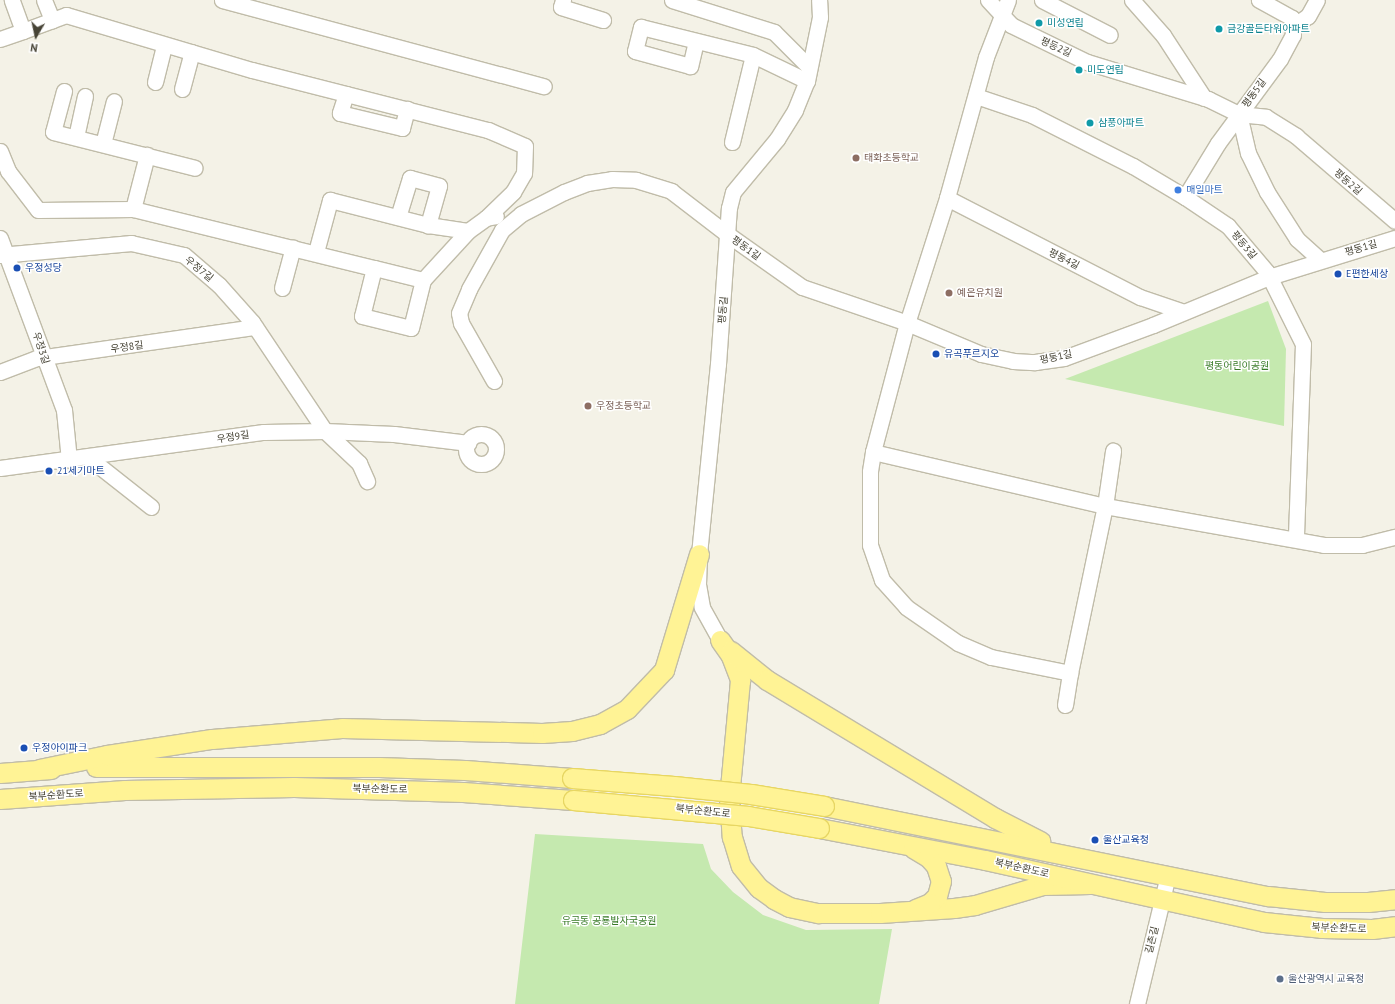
<!DOCTYPE html>
<html>
<head>
<meta charset="utf-8">
<style>
  body { margin:0 }
  #map { position:relative; width:1395px; height:1004px; overflow:hidden; background:#f4f2e7; font-family:"PT Sans","Noto Sans KR",sans-serif }
  div>[style] { position:absolute }
  .green>* { inset:0; background:#c5e9af }
  .roads { filter:drop-shadow(1px 0 #c0bca9) drop-shadow(-1px 0 #c0bca9) drop-shadow(0 1px #c0bca9) drop-shadow(0 -1px #c0bca9) }
  .minor>* { height:15px; margin:-7.5px; padding:0 7.5px; transform-origin:7.5px; border-radius:7.5px; background:#fff }
  .minor>.ring { margin:-7.5px; padding:0; box-sizing:content-box; background:none; border:15px solid #fff; border-radius:50% }
  .major>* { height:19px; margin:-9.5px; padding:0 9.5px; transform-origin:9.5px; border-radius:9.5px; background:#fff395 }
  .bridges { filter:drop-shadow(1px 0 #e7d663) drop-shadow(-1px 0 #e7d663) drop-shadow(0 1px #e7d663) drop-shadow(0 -1px #e7d663) }
  .major-bridge>* { height:19px; margin:-9.5px; padding:0 9.5px; transform-origin:9.5px; border-radius:9.5px; background:#fff395 }
  .dots>* { width:11px; height:11px; translate:-50% -50%; box-sizing:border-box; border:2px solid #fff; border-radius:50% }
  span { translate:-50% -50%; white-space:nowrap; text-align:center; line-height:1.15; -webkit-text-stroke:3px #fff; paint-order:stroke }
  .culture-label { font-size:10px; color:#0d838f }
  .left { translate:0 -50%; text-align:left }
  .street-label { font-size:10px; color:#474436 }
  .education-label { font-size:10px; color:#785e54 }
  .shop-label { font-size:10px; color:#366cbe }
  .transit-label { font-size:10px; color:#164399 }
  .park-label { font-size:10px; color:#387b27 }
  .service-label { font-size:10px; color:#4e5e75 }
  .north { position:absolute; left:16px; top:16px; width:40px; height:40px; -webkit-text-stroke:3px #fff; paint-order:stroke; rotate:189deg; font-size:11px; font-weight:700; line-height:16px; text-align:center; color:#474436 }
  .north::after { content:''; display:block; margin:auto; width:14px; height:18px; background:#474436; clip-path:polygon(50% 0,100% 100%,50% 72%,0 100%) }
</style>
</head>
<body>
<div id="map">
  <div class="green">
    <div style="clip-path:polygon(1268px 301px,1286px 349px,1284px 426px,1065px 379px)"></div>
    <div style="clip-path:polygon(535px 834px,703px 844px,711px 869px,733px 892px,763px 915px,806px 930px,892px 929px,879px 1004px,515px 1004px)"></div>
  </div>
  <div class="roads">
    <div class="minor">
      <div style="left:44px;top:0;width:22px;rotate:68deg"></div>
      <div style="left:222px;top:0;width:333px;rotate:15deg"></div>
      <div style="left:563px;top:0;width:7px;rotate:106deg"></div>
      <div style="left:561px;top:7px;width:44px;rotate:17.2deg"></div>
      <div style="left:672px;top:0;width:107px;rotate:17.4deg"></div>
      <div style="left:774px;top:32px;width:49px;rotate:45deg"></div>
      <div style="left:988px;top:0;width:34px;rotate:47deg"></div>
      <div style="left:1011px;top:25px;width:85px;rotate:26deg"></div>
      <div style="left:1087px;top:62px;width:127px;rotate:17deg"></div>
      <div style="left:1208px;top:99px;width:34px;rotate:26deg"></div>
      <div style="left:1239px;top:114px;width:27px;rotate:6deg"></div>
      <div style="left:1266px;top:117px;width:36px;rotate:32deg"></div>
      <div style="left:1296px;top:136px;width:130px;rotate:40.6deg"></div>
      <div style="left:1008px;top:0;width:61px;rotate:111.1deg"></div>
      <div style="left:986px;top:57px;width:146px;rotate:105.5deg"></div>
      <div style="left:947px;top:198px;width:131px;rotate:107.7deg"></div>
      <div style="left:907px;top:323px;width:133px;rotate:104.8deg"></div>
      <div style="left:873px;top:452px;width:238px;rotate:13.1deg"></div>
      <div style="left:1105px;top:506px;width:222px;rotate:10.1deg"></div>
      <div style="left:1324px;top:545px;width:38px"></div>
      <div style="left:1362px;top:545px;width:34px;rotate:-14deg"></div>
      <div style="left:1042px;top:0;width:76px;rotate:27.2deg"></div>
      <div style="left:1132px;top:0;width:47px;rotate:48.5deg"></div>
      <div style="left:1163px;top:35px;width:75px;rotate:56.9deg"></div>
      <div style="left:1293px;top:26px;width:18px;rotate:-34deg"></div>
      <div style="left:1308px;top:16px;width:18px;rotate:-61deg"></div>
      <div style="left:23px;top:31px;width:46px;rotate:-20.4deg"></div>
      <div style="left:66px;top:15px;width:194px;rotate:16.5deg"></div>
      <div style="left:252px;top:70px;width:244px;rotate:14.3deg"></div>
      <div style="left:488px;top:130px;width:40px;rotate:23.4deg"></div>
      <div style="left:525px;top:146px;width:27px;rotate:92deg"></div>
      <div style="left:524px;top:173px;width:22px;rotate:120deg"></div>
      <div style="left:513px;top:192px;width:37px;rotate:136deg"></div>
      <div style="left:0;top:39px;width:24px;rotate:-19deg"></div>
      <div style="left:23px;top:31px;width:33px;rotate:-110deg"></div>
      <div style="left:696px;top:41px;width:26px;rotate:103deg"></div>
      <div style="left:690px;top:66px;width:57px;rotate:-164.7deg"></div>
      <div style="left:635px;top:51px;width:25px;rotate:-76deg"></div>
      <div style="left:641px;top:27px;width:115px;rotate:14deg"></div>
      <div style="left:753px;top:55px;width:60px;rotate:25.7deg"></div>
      <div style="left:155px;top:82px;width:38px;rotate:-76deg"></div>
      <div style="left:182px;top:89px;width:38px;rotate:-75deg"></div>
      <div style="left:64px;top:91px;width:42px;rotate:105deg"></div>
      <div style="left:53px;top:132px;width:146px;rotate:14.2deg"></div>
      <div style="left:346px;top:94px;width:20px;rotate:108deg"></div>
      <div style="left:340px;top:113px;width:64px;rotate:13.6deg"></div>
      <div style="left:402px;top:128px;width:20px;rotate:-75deg"></div>
      <div style="left:976px;top:96px;width:59px;rotate:18.7deg"></div>
      <div style="left:1032px;top:115px;width:113px;rotate:26.8deg"></div>
      <div style="left:1133px;top:166px;width:61px;rotate:30.8deg"></div>
      <div style="left:1185px;top:197px;width:52px;rotate:34deg"></div>
      <div style="left:1228px;top:226px;width:60px;rotate:49.7deg"></div>
      <div style="left:1267px;top:272px;width:80px;rotate:63.4deg"></div>
      <div style="left:1303px;top:344px;width:194px;rotate:92.1deg"></div>
      <div style="left:1239px;top:114px;width:40px;rotate:77deg"></div>
      <div style="left:1248px;top:153px;width:43px;rotate:64deg"></div>
      <div style="left:1267px;top:192px;width:56px;rotate:57.4deg"></div>
      <div style="left:1297px;top:239px;width:31px;rotate:42deg"></div>
      <div style="left:76px;top:137px;width:42px;rotate:-77.6deg"></div>
      <div style="left:732px;top:142px;width:89px;rotate:-76.4deg"></div>
      <div style="left:103px;top:144px;width:44px;rotate:-75.7deg"></div>
      <div style="left:0;top:151px;width:22px;rotate:68deg"></div>
      <div style="left:8px;top:171px;width:49px;rotate:52.4deg"></div>
      <div style="left:38px;top:210px;width:95px;rotate:-0.6deg"></div>
      <div style="left:133px;top:209px;width:248px;rotate:13.8deg"></div>
      <div style="left:1185px;top:197px;width:63px;rotate:-58.6deg"></div>
      <div style="left:1218px;top:143px;width:104px;rotate:-53.6deg"></div>
      <div style="left:1280px;top:59px;width:27px;rotate:-62deg"></div>
      <div style="left:1293px;top:35px;width:17px;rotate:-93deg"></div>
      <div style="left:1292px;top:18px;width:38px;rotate:-151deg"></div>
      <div style="left:947px;top:198px;width:217px;rotate:27.2deg"></div>
      <div style="left:1140px;top:297px;width:46px;rotate:18.8deg"></div>
      <div style="left:133px;top:209px;width:56px;rotate:-75.5deg"></div>
      <div style="left:398px;top:217px;width:41px;rotate:-72.9deg"></div>
      <div style="left:410px;top:178px;width:30px;rotate:15deg"></div>
      <div style="left:439px;top:186px;width:41px;rotate:105.8deg"></div>
      <div style="left:0;top:238px;width:184px;rotate:69.6deg"></div>
      <div style="left:64px;top:410px;width:50px;rotate:84.3deg"></div>
      <div style="left:316px;top:252px;width:54px;rotate:-74.9deg"></div>
      <div style="left:330px;top:200px;width:101px;rotate:14.3deg"></div>
      <div style="left:428px;top:225px;width:40px;rotate:8.5deg"></div>
      <div style="left:0;top:255px;width:132px;rotate:-5.2deg"></div>
      <div style="left:131px;top:243px;width:54px;rotate:12.8deg"></div>
      <div style="left:184px;top:255px;width:46px;rotate:40.6deg"></div>
      <div style="left:219px;top:285px;width:50px;rotate:48.3deg"></div>
      <div style="left:252px;top:322px;width:131px;rotate:56.2deg"></div>
      <div style="left:325px;top:431px;width:47px;rotate:43.3deg"></div>
      <div style="left:359px;top:463px;width:20px;rotate:66deg"></div>
      <div style="left:423px;top:280px;width:50px;rotate:-166.2deg"></div>
      <div style="left:374px;top:268px;width:49px;rotate:104deg"></div>
      <div style="left:362px;top:316px;width:50px;rotate:13.8deg"></div>
      <div style="left:411px;top:328px;width:49px;rotate:-76deg"></div>
      <div style="left:423px;top:280px;width:67px;rotate:-47.4deg"></div>
      <div style="left:468px;top:231px;width:22px;rotate:-36deg"></div>
      <div style="left:486px;top:218px;width:10px;rotate:-11deg"></div>
      <div style="left:282px;top:288px;width:42px;rotate:-75deg"></div>
      <div style="left:0;top:372px;width:40px;rotate:-21deg"></div>
      <div style="left:37px;top:358px;width:220px;rotate:-8.1deg"></div>
      <div style="left:494px;top:381px;width:67px;rotate:-119.6deg"></div>
      <div style="left:461px;top:323px;width:10px;rotate:-101deg"></div>
      <div style="left:459px;top:313px;width:26px;rotate:-67deg"></div>
      <div style="left:469px;top:289px;width:68px;rotate:-60.8deg"></div>
      <div style="left:502px;top:230px;width:25px;rotate:-40deg"></div>
      <div style="left:521px;top:214px;width:48px;rotate:-27.1deg"></div>
      <div style="left:564px;top:192px;width:25px;rotate:-21deg"></div>
      <div style="left:587px;top:183px;width:25px;rotate:-9deg"></div>
      <div style="left:612px;top:179px;width:24px;rotate:2deg"></div>
      <div style="left:636px;top:180px;width:37px;rotate:17deg"></div>
      <div style="left:671px;top:191px;width:71px;rotate:37.5deg"></div>
      <div style="left:727px;top:234px;width:92px;rotate:35.2deg"></div>
      <div style="left:802px;top:287px;width:111px;rotate:18.9deg"></div>
      <div style="left:907px;top:323px;width:80px;rotate:22.7deg"></div>
      <div style="left:981px;top:354px;width:33px;rotate:12deg"></div>
      <div style="left:1013px;top:361px;width:22px;rotate:3deg"></div>
      <div style="left:1035px;top:362px;width:29px;rotate:-8deg"></div>
      <div style="left:1064px;top:358px;width:95px;rotate:-20.3deg"></div>
      <div style="left:1153px;top:325px;width:126px;rotate:-22.5deg"></div>
      <div style="left:1269px;top:277px;width:132px;rotate:-17.2deg"></div>
      <div class="ring" style="left:466px;top:434px;width:15px;height:15px"></div>
      <div style="left:873px;top:452px;width:20px;rotate:99deg"></div>
      <div style="left:870px;top:472px;width:73px;rotate:90deg"></div>
      <div style="left:870px;top:545px;width:37px;rotate:71deg"></div>
      <div style="left:882px;top:580px;width:36px;rotate:48deg"></div>
      <div style="left:906px;top:607px;width:63px;rotate:34.7deg"></div>
      <div style="left:958px;top:643px;width:36px;rotate:23deg"></div>
      <div style="left:991px;top:657px;width:81px;rotate:11.4deg"></div>
      <div style="left:1070px;top:673px;width:171px;rotate:-78.2deg"></div>
      <div style="left:1105px;top:506px;width:56px;rotate:-81.7deg"></div>
      <div style="left:89px;top:458px;width:79px;rotate:38.3deg"></div>
      <div style="left:0;top:468px;width:266px;rotate:-7.8deg"></div>
      <div style="left:264px;top:432px;width:61px;rotate:-0.9deg"></div>
      <div style="left:325px;top:431px;width:69px;rotate:2.5deg"></div>
      <div style="left:394px;top:434px;width:75px;rotate:6.9deg"></div>
      <div style="left:720px;top:640px;width:38px;rotate:-119deg"></div>
      <div style="left:702px;top:607px;width:23px;rotate:-100deg"></div>
      <div style="left:698px;top:584px;width:30px;rotate:-88deg"></div>
      <div style="left:699px;top:554px;width:191px;rotate:-84.3deg"></div>
      <div style="left:718px;top:364px;width:156px;rotate:-86deg"></div>
      <div style="left:729px;top:208px;width:16px;rotate:-76deg"></div>
      <div style="left:733px;top:192px;width:69px;rotate:-50.3deg"></div>
      <div style="left:777px;top:139px;width:34px;rotate:-58deg"></div>
      <div style="left:795px;top:110px;width:31px;rotate:-68deg"></div>
      <div style="left:807px;top:81px;width:65px;rotate:-78.5deg"></div>
      <div style="left:820px;top:17px;width:17px;rotate:-93deg"></div>
      <div style="left:1065px;top:705px;width:32px;rotate:-81deg"></div>
      <div style="left:1137px;top:1004px;width:133px;rotate:-76.5deg"></div>
    </div>
    <div class="major">
      <div style="left:720px;top:640px;width:19px;rotate:55deg"></div>
      <div style="left:731px;top:656px;width:26px;rotate:69deg"></div>
      <div style="left:740px;top:680px;width:119px;rotate:95.3deg"></div>
      <div style="left:729px;top:798px;width:39px;rotate:86deg"></div>
      <div style="left:732px;top:837px;width:30px;rotate:73deg"></div>
      <div style="left:741px;top:866px;width:28px;rotate:51deg"></div>
      <div style="left:759px;top:888px;width:19px;rotate:36deg"></div>
      <div style="left:774px;top:899px;width:17px;rotate:28deg"></div>
      <div style="left:789px;top:907px;width:30px;rotate:12deg"></div>
      <div style="left:818px;top:913px;width:62px"></div>
      <div style="left:880px;top:913px;width:74px;rotate:-3.9deg"></div>
      <div style="left:954px;top:908px;width:21px;rotate:-8deg"></div>
      <div style="left:975px;top:905px;width:71px;rotate:-16.4deg"></div>
      <div style="left:1043px;top:885px;width:47px;rotate:-1.2deg"></div>
      <div style="left:731px;top:651px;width:46px;rotate:38.9deg"></div>
      <div style="left:767px;top:680px;width:267px;rotate:31.2deg"></div>
      <div style="left:995px;top:818px;width:51px;rotate:27.1deg"></div>
      <div style="left:96px;top:767px;width:283px"></div>
      <div style="left:379px;top:767px;width:86px;rotate:2deg"></div>
      <div style="left:465px;top:770px;width:107px;rotate:4.3deg"></div>
      <div style="left:39px;top:769px;width:69px;rotate:-11.6deg"></div>
      <div style="left:107px;top:755px;width:106px;rotate:-8.7deg"></div>
      <div style="left:212px;top:739px;width:130px;rotate:-4.8deg"></div>
      <div style="left:342px;top:728px;width:200px;rotate:1.4deg"></div>
      <div style="left:542px;top:733px;width:30px;rotate:-4deg"></div>
      <div style="left:572px;top:731px;width:29px;rotate:-14deg"></div>
      <div style="left:600px;top:724px;width:31px;rotate:-29deg"></div>
      <div style="left:627px;top:709px;width:54px;rotate:-46.5deg"></div>
      <div style="left:664px;top:670px;width:121px;rotate:-73.2deg"></div>
      <div style="left:0;top:773px;width:51px;rotate:-4.5deg"></div>
      <div style="left:0;top:799px;width:125px;rotate:-4.1deg"></div>
      <div style="left:125px;top:790px;width:169px;rotate:-1deg"></div>
      <div style="left:294px;top:787px;width:169px;rotate:1.7deg"></div>
      <div style="left:463px;top:792px;width:110px;rotate:4.2deg"></div>
      <div style="left:824px;top:806px;width:453px;rotate:11.5deg"></div>
      <div style="left:1268px;top:896px;width:57px;rotate:6deg"></div>
      <div style="left:1325px;top:902px;width:43px"></div>
      <div style="left:1368px;top:902px;width:27px;rotate:-6deg"></div>
      <div style="left:819px;top:828px;width:169px;rotate:10.9deg"></div>
      <div style="left:985px;top:860px;width:286px;rotate:12.5deg"></div>
      <div style="left:1264px;top:922px;width:58px;rotate:5.9deg"></div>
      <div style="left:1322px;top:928px;width:50px;rotate:1.1deg"></div>
      <div style="left:1372px;top:929px;width:23px;rotate:-7deg"></div>
      <div style="left:913px;top:848px;width:17px;rotate:31deg"></div>
      <div style="left:928px;top:857px;width:12px;rotate:48deg"></div>
      <div style="left:936px;top:866px;width:16px;rotate:72deg"></div>
      <div style="left:941px;top:881px;width:16px;rotate:105deg"></div>
      <div style="left:937px;top:896px;width:10px;rotate:135deg"></div>
      <div style="left:930px;top:903px;width:16px;rotate:158deg"></div>
    </div>
  </div>
  <div class="bridges">
    <div class="major-bridge">
      <div style="left:572px;top:778px;width:102px;rotate:4.5deg"></div>
      <div style="left:674px;top:786px;width:77px;rotate:5.9deg"></div>
      <div style="left:751px;top:794px;width:74px;rotate:9.3deg"></div>
      <div style="left:573px;top:800px;width:176px;rotate:5.2deg"></div>
      <div style="left:748px;top:816px;width:72px;rotate:9.6deg"></div>
    </div>
  </div>
  <div class="dots">
    <div style="left:1039px;top:23px;background:#0f9aa8"></div>
    <div style="left:1219px;top:29px;background:#0f9aa8"></div>
    <div style="left:1079px;top:70px;background:#0f9aa8"></div>
    <div style="left:1090px;top:123px;background:#0f9aa8"></div>
    <div style="left:856px;top:158px;background:#8d6e63"></div>
    <div style="left:1178px;top:190px;background:#3f7fe0"></div>
    <div style="left:17px;top:268px;background:#1a4fb4"></div>
    <div style="left:1338px;top:274px;background:#1a4fb4"></div>
    <div style="left:949px;top:293px;background:#8d6e63"></div>
    <div style="left:936px;top:354px;background:#1a4fb4"></div>
    <div style="left:588px;top:406px;background:#8d6e63"></div>
    <div style="left:49px;top:471px;background:#1a4fb4"></div>
    <div style="left:24px;top:748px;background:#1a4fb4"></div>
    <div style="left:1095px;top:840px;background:#1a4fb4"></div>
    <div style="left:1280px;top:979px;background:#5c6f8a"></div>
  </div>
  <div class="culture-label">
    <span class="left" style="left:1047px;top:23px">미성연립</span>
    <span class="left" style="left:1227px;top:29px">금강골든타워아파트</span>
    <span class="left" style="left:1087px;top:70px">미도연립</span>
    <span class="left" style="left:1098px;top:123px">삼풍아파트</span>
  </div>
  <div class="street-label">
    <span style="left:1056px;top:47px;rotate:25deg">평동2길</span>
    <span style="left:1254px;top:93px;rotate:-54deg">평동5길</span>
    <span style="left:1348px;top:182px;rotate:41deg">평동2길</span>
    <span style="left:1244px;top:245px;rotate:50deg">평동3길</span>
    <span style="left:746px;top:248px;rotate:36deg">평동1길</span>
    <span style="left:1361px;top:248px;rotate:-16deg">평동1길</span>
    <span style="left:1064px;top:259px;rotate:27deg">평동4길</span>
    <span style="left:199px;top:269px;rotate:39deg">우정7길</span>
    <span style="left:723px;top:310px;rotate:-85deg">평동길</span>
    <span style="left:127px;top:347px;rotate:-8deg">우정8길</span>
    <span style="left:41px;top:348px;rotate:72deg">우정3길</span>
    <span style="left:1056px;top:357px;rotate:-12deg">평동1길</span>
    <span style="left:233px;top:437px;rotate:-9deg">우정9길</span>
    <span style="left:380px;top:789px;rotate:1deg">북부순환도로</span>
    <span style="left:56px;top:795px;rotate:-4deg">북부순환도로</span>
    <span style="left:703px;top:811px;rotate:6deg">북부순환도로</span>
    <span style="left:1022px;top:868px;rotate:13deg">북부순환도로</span>
    <span style="left:1339px;top:928px;rotate:2deg">북부순환도로</span>
    <span style="left:1152px;top:940px;rotate:-76deg">길촌길</span>
  </div>
  <div class="education-label">
    <span class="left" style="left:864px;top:158px">태화초등학교</span>
    <span class="left" style="left:957px;top:293px">예은유치원</span>
    <span class="left" style="left:596px;top:406px">우정초등학교</span>
  </div>
  <div class="shop-label">
    <span class="left" style="left:1186px;top:190px">매일마트</span>
  </div>
  <div class="transit-label">
    <span class="left" style="left:25px;top:268px">우정성당</span>
    <span class="left" style="left:1346px;top:274px">E편한세상</span>
    <span class="left" style="left:944px;top:354px">유곡푸르지오</span>
    <span class="left" style="left:57px;top:471px">21세기마트</span>
    <span class="left" style="left:32px;top:748px">우정아이파크</span>
    <span class="left" style="left:1103px;top:840px">울산교육청</span>
  </div>
  <div class="park-label">
    <span style="left:1237px;top:366px">평동어린이공원</span>
    <span style="left:609px;top:921px">유곡동 공룡발자국공원</span>
  </div>
  <div class="service-label">
    <span class="left" style="left:1288px;top:979px">울산광역시 교육청</span>
  </div>
  <div class="north">N</div>
</div>
</body>
</html>
